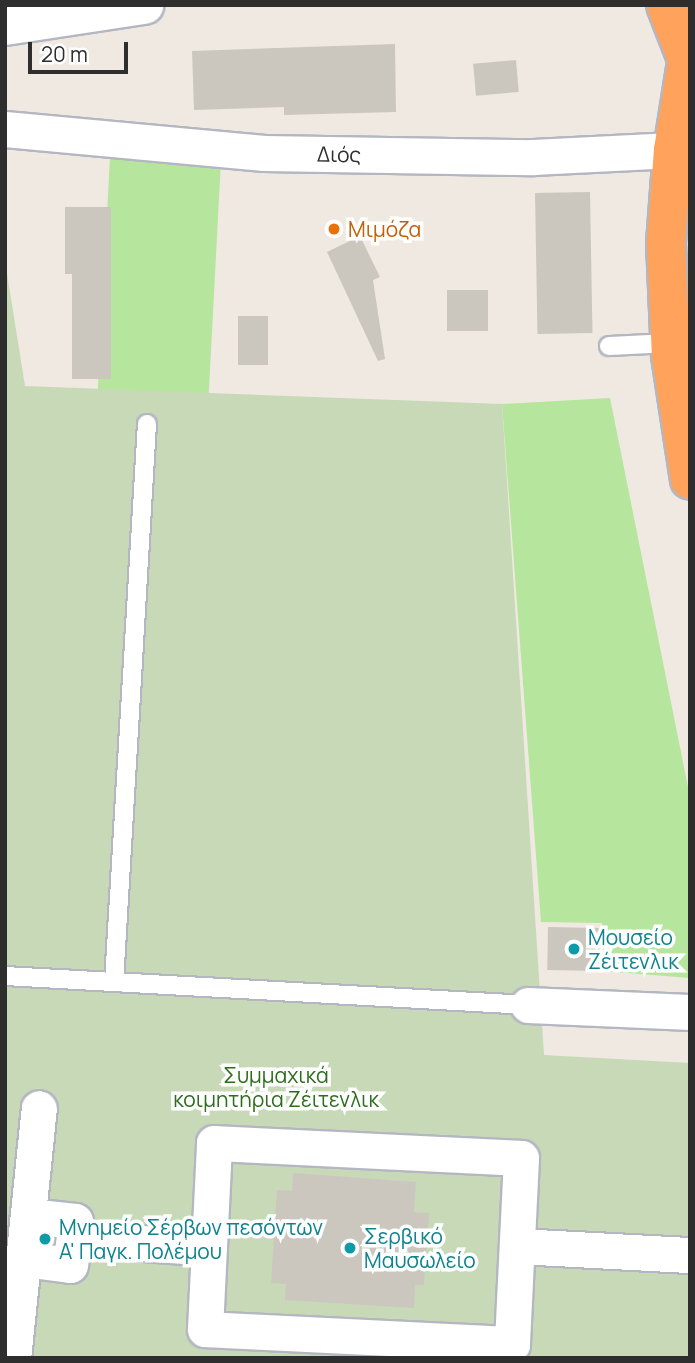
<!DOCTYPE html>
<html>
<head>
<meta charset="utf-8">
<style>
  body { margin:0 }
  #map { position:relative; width:695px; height:1363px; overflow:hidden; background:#efe9e1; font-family:Manrope,sans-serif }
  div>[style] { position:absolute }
  .green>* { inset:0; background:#b6e59e; transform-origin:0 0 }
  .cemetery>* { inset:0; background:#c8d9b8 }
  .building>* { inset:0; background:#cbc7bf; transform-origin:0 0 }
  .roads { filter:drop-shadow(2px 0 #b4b7c1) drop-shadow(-2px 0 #b4b7c1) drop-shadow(0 2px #b4b7c1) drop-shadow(0 -2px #b4b7c1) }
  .lane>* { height:18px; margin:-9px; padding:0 9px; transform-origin:9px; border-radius:9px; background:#fff }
  .street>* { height:35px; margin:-17.5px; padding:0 17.5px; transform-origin:17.5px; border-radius:17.5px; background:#fff }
  .secondary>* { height:38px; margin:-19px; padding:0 19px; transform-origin:19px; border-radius:19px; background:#fff }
  .highway>* { height:38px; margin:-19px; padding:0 19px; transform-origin:19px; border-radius:19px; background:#ffa35c }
  .dots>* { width:19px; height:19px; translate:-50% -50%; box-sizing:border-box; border:4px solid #fff; border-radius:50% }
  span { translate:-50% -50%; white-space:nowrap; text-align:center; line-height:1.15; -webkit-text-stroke:7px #fff; paint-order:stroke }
  .street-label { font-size:21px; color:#2e2e2e }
  .food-label { font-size:21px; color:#c56008 }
  .left { translate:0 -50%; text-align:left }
  .culture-label { font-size:21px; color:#0d838f }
  .park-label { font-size:21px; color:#2c6e1b }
  .frame { position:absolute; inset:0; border:7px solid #2e2e2e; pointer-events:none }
  .scale { position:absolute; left:28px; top:42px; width:100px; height:32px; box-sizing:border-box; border:4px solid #2e2e2e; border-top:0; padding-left:9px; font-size:21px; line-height:24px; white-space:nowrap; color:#2e2e2e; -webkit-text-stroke:5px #fff; paint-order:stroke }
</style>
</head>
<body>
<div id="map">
  <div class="green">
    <div style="left:110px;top:157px;width:111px;height:233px;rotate:3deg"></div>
    <div style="clip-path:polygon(610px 398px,690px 797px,690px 978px,604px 971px,602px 923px,541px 922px,502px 404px)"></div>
  </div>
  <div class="cemetery">
    <div style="clip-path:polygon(5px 261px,25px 386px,502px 404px,544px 1055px,690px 1063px,690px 1358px,5px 1358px)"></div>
  </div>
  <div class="building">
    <div style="clip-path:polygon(395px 44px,396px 112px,284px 115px,284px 107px,194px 110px,192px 51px)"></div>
    <div style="left:516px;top:60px;width:32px;height:43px;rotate:85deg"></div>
    <div style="left:590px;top:192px;width:141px;height:55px;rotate:89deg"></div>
    <div style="clip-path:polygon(65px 207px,111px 207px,111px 379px,72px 379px,72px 274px,65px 274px)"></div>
    <div style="clip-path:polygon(360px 236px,380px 277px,373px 280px,385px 359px,378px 361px,327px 252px)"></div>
    <div style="left:447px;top:290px;width:41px;height:41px"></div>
    <div style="left:238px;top:316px;width:30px;height:49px"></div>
    <div style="left:548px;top:927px;width:52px;height:43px;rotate:1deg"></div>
    <div style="clip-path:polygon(293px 1173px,416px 1182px,414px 1212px,429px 1213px,424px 1285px,415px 1285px,414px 1308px,285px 1300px,286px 1284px,271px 1283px,277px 1190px,292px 1191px)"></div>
  </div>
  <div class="roads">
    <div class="lane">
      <div style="left:609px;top:346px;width:61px;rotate:-2.8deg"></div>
      <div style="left:5px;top:976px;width:524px;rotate:3.17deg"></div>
      <div style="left:114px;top:982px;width:559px;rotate:-86.62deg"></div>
    </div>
    <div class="street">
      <div style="left:5px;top:129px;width:260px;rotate:5.3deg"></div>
      <div style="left:264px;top:153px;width:269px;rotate:0.9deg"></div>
      <div style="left:533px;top:157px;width:140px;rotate:-2.9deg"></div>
      <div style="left:528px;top:1005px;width:162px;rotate:2.5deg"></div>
      <div style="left:214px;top:1143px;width:307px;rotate:2.8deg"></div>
      <div style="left:521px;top:1158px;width:186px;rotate:92.8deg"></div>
      <div style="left:512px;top:1344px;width:307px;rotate:-177.2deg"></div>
      <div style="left:205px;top:1329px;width:186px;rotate:-87.2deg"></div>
      <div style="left:74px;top:1238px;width:135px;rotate:4.2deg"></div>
      <div style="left:517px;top:1246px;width:173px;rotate:3deg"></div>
      <div style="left:24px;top:1259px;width:46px;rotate:7.4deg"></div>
      <div style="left:70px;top:1265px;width:27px;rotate:-82deg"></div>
      <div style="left:74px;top:1238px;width:17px;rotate:-87deg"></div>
      <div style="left:75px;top:1221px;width:47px;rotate:-173.9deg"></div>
      <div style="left:13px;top:1358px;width:251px;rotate:-84.1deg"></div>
    </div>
    <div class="secondary">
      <div style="left:5px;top:26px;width:141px;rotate:-8.6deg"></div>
    </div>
    <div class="highway">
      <div style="left:666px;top:5px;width:58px;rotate:68.7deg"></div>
      <div style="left:690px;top:43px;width:108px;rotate:99deg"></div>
      <div style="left:673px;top:150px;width:93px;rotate:94.3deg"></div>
      <div style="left:666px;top:243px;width:113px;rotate:87.5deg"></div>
      <div style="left:671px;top:356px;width:125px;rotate:81.3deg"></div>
    </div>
  </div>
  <div class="dots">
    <div style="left:334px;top:229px;background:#e8710a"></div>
    <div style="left:574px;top:949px;background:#0f9aa8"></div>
    <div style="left:45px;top:1239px;background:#0f9aa8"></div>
    <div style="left:350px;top:1248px;background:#0f9aa8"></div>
  </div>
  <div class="street-label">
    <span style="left:339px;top:154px;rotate:1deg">Διός</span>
  </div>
  <div class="food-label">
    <span class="left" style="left:348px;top:229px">Μιμόζα</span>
  </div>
  <div class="culture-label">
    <span class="left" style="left:588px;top:949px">Μουσείο<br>Ζέιτενλικ</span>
    <span class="left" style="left:59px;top:1239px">Μνημείο Σέρβων πεσόντων<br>Α' Παγκ. Πολέμου</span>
    <span class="left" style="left:364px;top:1248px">Σερβικό<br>Μαυσωλείο</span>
  </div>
  <div class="park-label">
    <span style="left:276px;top:1087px">Συμμαχικά<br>κοιμητήρια Ζέιτενλικ</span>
  </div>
  <div class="frame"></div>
  <div class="scale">20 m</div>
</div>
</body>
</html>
